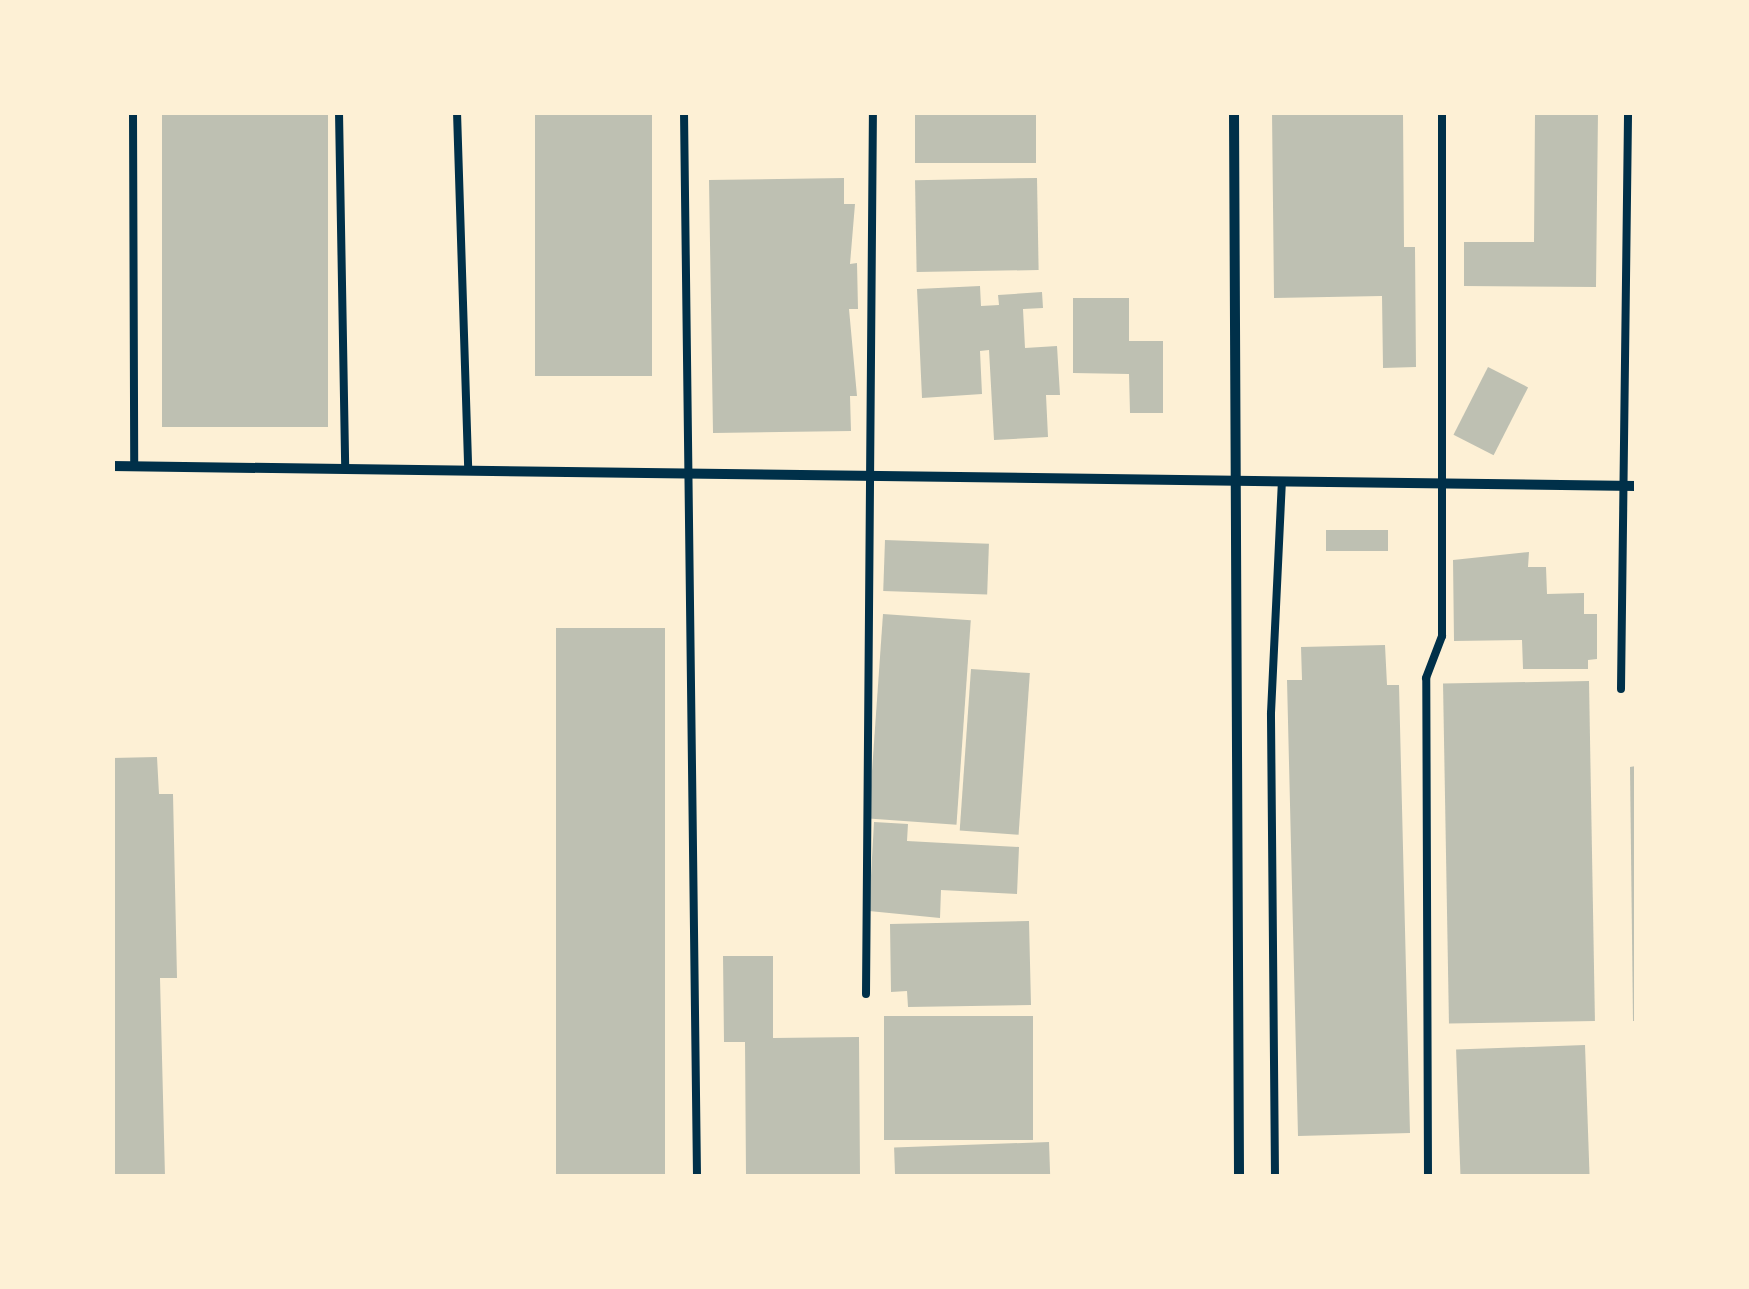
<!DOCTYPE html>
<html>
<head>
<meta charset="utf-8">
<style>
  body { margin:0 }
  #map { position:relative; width:1749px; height:1289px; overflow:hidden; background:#fdf0d5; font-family:"Source Serif 4",serif }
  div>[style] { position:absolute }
  .building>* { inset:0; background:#bec0b2; transform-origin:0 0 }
  .service>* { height:8px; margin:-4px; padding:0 4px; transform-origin:4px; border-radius:4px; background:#003049 }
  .minor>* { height:10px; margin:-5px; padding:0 5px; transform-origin:5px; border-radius:5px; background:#003049 }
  span { translate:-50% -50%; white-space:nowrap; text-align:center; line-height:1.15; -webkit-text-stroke:8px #fdf0d5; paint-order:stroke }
  .frame { position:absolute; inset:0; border:115px solid #fdf0d5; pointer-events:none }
</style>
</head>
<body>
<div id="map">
  <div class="building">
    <div style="left:162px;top:112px;width:166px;height:315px"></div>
    <div style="left:535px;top:112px;width:117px;height:264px"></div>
    <div style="left:915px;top:112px;width:121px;height:51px"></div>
    <div style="clip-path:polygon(1272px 112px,1403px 112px,1404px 247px,1415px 247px,1416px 367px,1383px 368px,1382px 296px,1274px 298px)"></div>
    <div style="clip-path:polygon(1535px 112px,1598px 112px,1596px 287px,1464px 286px,1464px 242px,1534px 242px)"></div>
    <div style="clip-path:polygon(844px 178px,844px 204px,855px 204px,850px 264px,857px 263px,858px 309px,849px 309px,857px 396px,850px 396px,851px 431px,713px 433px,709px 180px)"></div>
    <div style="left:1037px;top:178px;width:92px;height:122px;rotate:89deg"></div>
    <div style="clip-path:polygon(980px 286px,981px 306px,999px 305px,998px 295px,1042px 292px,1043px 308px,1023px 309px,1025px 348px,1057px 346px,1060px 395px,1046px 395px,1048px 437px,994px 440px,989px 350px,980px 351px,982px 394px,922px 398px,917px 289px)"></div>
    <div style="clip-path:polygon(1073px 298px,1129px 298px,1129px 341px,1163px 341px,1163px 413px,1130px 413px,1129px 374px,1073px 373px)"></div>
    <div style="left:1488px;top:367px;width:45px;height:76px;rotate:27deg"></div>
    <div style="left:1388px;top:530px;width:21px;height:62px;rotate:90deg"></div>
    <div style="left:885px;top:540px;width:104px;height:51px;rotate:2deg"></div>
    <div style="clip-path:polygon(1529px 552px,1528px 567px,1546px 567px,1547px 594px,1584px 593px,1584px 614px,1597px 614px,1597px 659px,1588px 660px,1588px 669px,1523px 669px,1522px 640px,1454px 641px,1453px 560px)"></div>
    <div style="left:883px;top:614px;width:88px;height:205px;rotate:4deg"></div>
    <div style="left:665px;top:628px;width:548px;height:109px;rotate:90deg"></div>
    <div style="clip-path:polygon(1385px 645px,1387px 685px,1399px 685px,1410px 1133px,1298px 1136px,1287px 680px,1302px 680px,1301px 647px)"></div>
    <div style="left:971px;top:669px;width:59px;height:162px;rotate:4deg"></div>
    <div style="left:1589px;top:681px;width:340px;height:146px;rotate:89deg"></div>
    <div style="clip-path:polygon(157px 757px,159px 794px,173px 794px,177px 978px,160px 978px,165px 1176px,112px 1176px,112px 758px)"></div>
    <div style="clip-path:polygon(1636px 766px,1636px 1021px,1633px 1021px,1630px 767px)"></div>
    <div style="clip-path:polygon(874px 822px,908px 824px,907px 841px,1019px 847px,1017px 894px,941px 890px,940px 918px,869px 911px)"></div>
    <div style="clip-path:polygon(1029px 921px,1031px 1005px,908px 1007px,907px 991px,891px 992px,890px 924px)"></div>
    <div style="clip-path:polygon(723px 956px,773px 956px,773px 1038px,859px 1037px,860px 1176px,746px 1176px,745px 1042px,724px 1042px)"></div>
    <div style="left:1033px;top:1016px;width:124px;height:149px;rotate:90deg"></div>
    <div style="left:1585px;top:1045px;width:131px;height:129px;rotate:88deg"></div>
    <div style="left:1049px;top:1142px;width:34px;height:155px;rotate:88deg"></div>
  </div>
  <div class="service">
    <div style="left:133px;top:112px;width:355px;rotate:89.8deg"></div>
    <div style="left:339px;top:112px;width:357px;rotate:89deg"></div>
    <div style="left:457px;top:112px;width:358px;rotate:88.2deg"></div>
    <div style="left:684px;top:112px;width:1064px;rotate:89.3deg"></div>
    <div style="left:1621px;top:689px;width:577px;rotate:-89.3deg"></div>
    <div style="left:866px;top:994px;width:882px;rotate:-89.55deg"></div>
    <div style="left:1275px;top:1176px;width:463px;rotate:-90.5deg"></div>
    <div style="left:1271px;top:713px;width:232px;rotate:-87.3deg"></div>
    <div style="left:1428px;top:1176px;width:498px;rotate:-90.2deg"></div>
    <div style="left:1426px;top:678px;width:45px;rotate:-69.1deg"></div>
    <div style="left:1442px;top:636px;width:524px;rotate:-90deg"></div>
  </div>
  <div class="minor">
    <div style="left:1234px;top:112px;width:1064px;rotate:89.73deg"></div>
    <div style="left:112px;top:466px;width:1524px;rotate:0.75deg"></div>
  </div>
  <div class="frame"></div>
</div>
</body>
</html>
